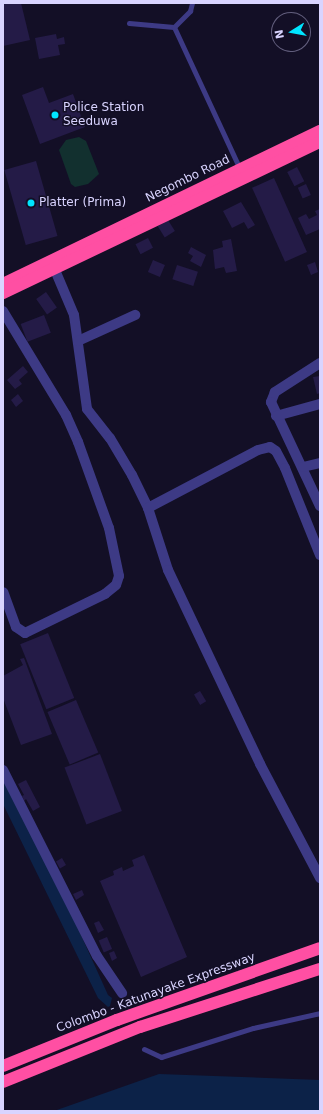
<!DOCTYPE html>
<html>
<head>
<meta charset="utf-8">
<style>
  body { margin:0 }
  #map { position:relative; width:323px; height:1114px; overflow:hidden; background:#130f26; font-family:"DejaVu Sans",sans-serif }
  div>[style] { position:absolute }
  .green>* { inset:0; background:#12302f }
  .water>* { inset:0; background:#0c2248 }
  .building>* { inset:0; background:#241b47; transform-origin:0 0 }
  .lane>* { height:5px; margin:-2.5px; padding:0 2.5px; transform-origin:2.5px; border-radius:2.5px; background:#3d3a85 }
  .street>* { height:10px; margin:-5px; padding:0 5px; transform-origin:5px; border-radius:5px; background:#3d3a85 }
  .highway>* { height:12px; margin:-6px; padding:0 6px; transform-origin:6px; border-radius:6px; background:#ff4fa3 }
  .dots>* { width:11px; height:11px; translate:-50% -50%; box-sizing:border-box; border:2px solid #130f26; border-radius:50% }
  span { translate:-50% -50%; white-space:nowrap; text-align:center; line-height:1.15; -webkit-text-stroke:3px #130f26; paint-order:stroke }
  .poi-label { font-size:12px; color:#d9d4ff }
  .left { translate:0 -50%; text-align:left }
  .street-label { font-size:12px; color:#d9d4ff }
  .frame { position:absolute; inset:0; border:4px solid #d9d4ff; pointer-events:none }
  .north { position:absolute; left:271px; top:12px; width:40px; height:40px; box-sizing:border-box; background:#130f26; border:1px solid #625e7d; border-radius:50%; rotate:259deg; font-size:11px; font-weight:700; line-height:16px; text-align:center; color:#d9d4ff }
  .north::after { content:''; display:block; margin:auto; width:14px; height:18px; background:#00e5ff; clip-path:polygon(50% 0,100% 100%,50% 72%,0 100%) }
</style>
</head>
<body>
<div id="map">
  <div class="green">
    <div style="clip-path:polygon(79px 137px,86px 141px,99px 174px,88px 184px,75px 187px,71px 184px,59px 150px,66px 140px)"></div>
  </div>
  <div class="water">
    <div style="clip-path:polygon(3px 777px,62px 893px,108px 995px,112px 998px,110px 1006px,108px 1007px,98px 998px,3px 804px)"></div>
    <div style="clip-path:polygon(159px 1074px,320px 1080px,320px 1111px,54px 1111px)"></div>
  </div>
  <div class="building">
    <div style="clip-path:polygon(3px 3px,21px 3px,30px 40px,3px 46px)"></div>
    <div style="clip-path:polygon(56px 34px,57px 39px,64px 37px,65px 44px,58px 45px,60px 55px,39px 59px,35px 38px)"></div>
    <div style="clip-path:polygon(43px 87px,49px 103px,73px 94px,85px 127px,40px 144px,22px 95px)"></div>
    <div style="left:36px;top:161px;width:78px;height:33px;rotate:74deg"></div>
    <div style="left:297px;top:167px;width:16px;height:11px;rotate:63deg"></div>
    <div style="left:274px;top:178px;width:81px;height:24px;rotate:66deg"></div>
    <div style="left:306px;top:184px;width:12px;height:9px;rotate:66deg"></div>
    <div style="clip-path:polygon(241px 202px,255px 225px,248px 229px,244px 222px,232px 228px,223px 211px)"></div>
    <div style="clip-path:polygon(320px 209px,320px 229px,306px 235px,298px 218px,306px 214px,309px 219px,317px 215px,315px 211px)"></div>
    <div style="left:168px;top:220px;width:13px;height:12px;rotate:58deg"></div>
    <div style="left:148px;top:238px;width:11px;height:14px;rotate:63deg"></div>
    <div style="clip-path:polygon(231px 239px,237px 271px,226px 273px,224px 267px,215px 269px,213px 250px,223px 247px,222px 241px)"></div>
    <div style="clip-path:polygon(191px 247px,206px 255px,201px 267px,190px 261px,193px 256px,188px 253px)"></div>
    <div style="left:153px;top:260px;width:13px;height:13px;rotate:23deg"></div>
    <div style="clip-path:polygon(315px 262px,318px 272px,311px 275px,307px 265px)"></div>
    <div style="left:177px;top:265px;width:22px;height:15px;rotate:18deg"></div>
    <div style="left:46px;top:292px;width:19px;height:12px;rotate:55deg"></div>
    <div style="left:44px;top:315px;width:19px;height:25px;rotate:69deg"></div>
    <div style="clip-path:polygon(23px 366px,28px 372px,19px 380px,22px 384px,15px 389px,7px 380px)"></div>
    <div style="clip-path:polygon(320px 376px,320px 393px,317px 394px,313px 377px)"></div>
    <div style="clip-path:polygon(18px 394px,23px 401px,16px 407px,11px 400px)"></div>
    <div style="left:48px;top:633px;width:70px;height:30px;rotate:68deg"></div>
    <div style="clip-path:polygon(24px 658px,52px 734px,21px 745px,3px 698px,3px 676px,23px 665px,20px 659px)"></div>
    <div style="left:200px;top:691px;width:12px;height:7px;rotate:59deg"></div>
    <div style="left:76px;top:700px;width:57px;height:31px;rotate:67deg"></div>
    <div style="left:100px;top:754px;width:61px;height:38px;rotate:69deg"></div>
    <div style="clip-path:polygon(26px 780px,40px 807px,33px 811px,26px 799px,24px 801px,22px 796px,24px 795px,18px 784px)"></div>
    <div style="clip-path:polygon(144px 855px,187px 957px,141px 977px,100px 881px,114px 875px,113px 871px,122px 867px,123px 871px,134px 866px,132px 860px)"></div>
    <div style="left:62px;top:858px;width:8px;height:7px;rotate:60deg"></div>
    <div style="clip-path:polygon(82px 890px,84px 895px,76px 900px,73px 894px)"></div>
    <div style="clip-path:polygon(99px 921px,104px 930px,98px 933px,94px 923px)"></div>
    <div style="left:107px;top:937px;width:13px;height:9px;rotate:67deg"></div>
    <div style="clip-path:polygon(114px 951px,117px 958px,112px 961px,109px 953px)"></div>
  </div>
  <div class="lane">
    <div style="left:129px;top:23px;width:45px;rotate:5.1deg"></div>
    <div style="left:174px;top:27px;width:157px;rotate:65.1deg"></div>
    <div style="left:174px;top:27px;width:23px;rotate:-45deg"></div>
    <div style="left:190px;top:11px;width:8px;rotate:-76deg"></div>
    <div style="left:144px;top:1049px;width:19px;rotate:25deg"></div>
    <div style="left:161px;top:1057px;width:96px;rotate:-17.5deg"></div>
    <div style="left:253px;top:1028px;width:69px;rotate:-12.6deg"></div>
  </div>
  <div class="street">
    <div style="left:55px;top:270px;width:49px;rotate:67.1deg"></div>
    <div style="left:74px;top:315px;width:95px;rotate:82.1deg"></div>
    <div style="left:87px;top:409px;width:37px;rotate:52deg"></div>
    <div style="left:110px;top:438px;width:43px;rotate:59.3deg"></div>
    <div style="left:132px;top:475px;width:37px;rotate:64deg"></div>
    <div style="left:148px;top:508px;width:65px;rotate:72.1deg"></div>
    <div style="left:168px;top:570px;width:215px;rotate:64.6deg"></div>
    <div style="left:260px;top:764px;width:129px;rotate:62.2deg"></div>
    <div style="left:3px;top:311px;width:122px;rotate:58.8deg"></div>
    <div style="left:66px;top:415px;width:30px;rotate:66deg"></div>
    <div style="left:78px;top:442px;width:91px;rotate:70.2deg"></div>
    <div style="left:109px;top:528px;width:49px;rotate:78.2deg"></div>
    <div style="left:119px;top:576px;width:9px;rotate:108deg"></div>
    <div style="left:116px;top:585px;width:14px;rotate:141deg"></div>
    <div style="left:105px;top:594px;width:89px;rotate:154deg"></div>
    <div style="left:25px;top:633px;width:11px;rotate:-146deg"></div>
    <div style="left:16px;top:627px;width:37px;rotate:-110deg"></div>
    <div style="left:78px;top:341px;width:63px;rotate:-24.5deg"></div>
    <div style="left:320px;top:363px;width:54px;rotate:147.2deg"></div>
    <div style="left:275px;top:392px;width:11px;rotate:112deg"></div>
    <div style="left:271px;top:402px;width:115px;rotate:64.8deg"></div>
    <div style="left:276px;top:416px;width:46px;rotate:-15.3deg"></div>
    <div style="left:303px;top:467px;width:17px;rotate:-13deg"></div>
    <div style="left:148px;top:508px;width:124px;rotate:-27.8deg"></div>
    <div style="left:258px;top:450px;width:12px;rotate:-14deg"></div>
    <div style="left:270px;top:447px;width:7px;rotate:34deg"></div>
    <div style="left:276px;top:451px;width:19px;rotate:62deg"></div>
    <div style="left:285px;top:468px;width:94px;rotate:68.1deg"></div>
    <div style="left:3px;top:770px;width:208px;rotate:63.2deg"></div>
    <div style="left:97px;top:956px;width:45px;rotate:56deg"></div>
  </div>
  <div class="highway">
    <div style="left:3px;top:284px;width:352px;rotate:-25.8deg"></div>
    <div style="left:3px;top:293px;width:351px;rotate:-25.5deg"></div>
    <div style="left:3px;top:1066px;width:123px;rotate:-22deg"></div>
    <div style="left:117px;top:1020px;width:215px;rotate:-19.5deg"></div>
    <div style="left:3px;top:1082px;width:148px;rotate:-21.9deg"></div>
    <div style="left:140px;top:1027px;width:189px;rotate:-17.9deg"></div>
  </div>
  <div class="dots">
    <div style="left:55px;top:115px;background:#00e5ff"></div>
    <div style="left:31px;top:203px;background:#00e5ff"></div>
  </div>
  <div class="poi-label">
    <span class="left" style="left:63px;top:115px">Police Station<br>Seeduwa</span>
    <span class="left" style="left:39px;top:203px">Platter (Prima)</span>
  </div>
  <div class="street-label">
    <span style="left:188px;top:179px;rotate:-26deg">Negombo Road</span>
    <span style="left:156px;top:993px;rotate:-20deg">Colombo - Katunayake Expressway</span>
  </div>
  <div class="frame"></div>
  <div class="north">N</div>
</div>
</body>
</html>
